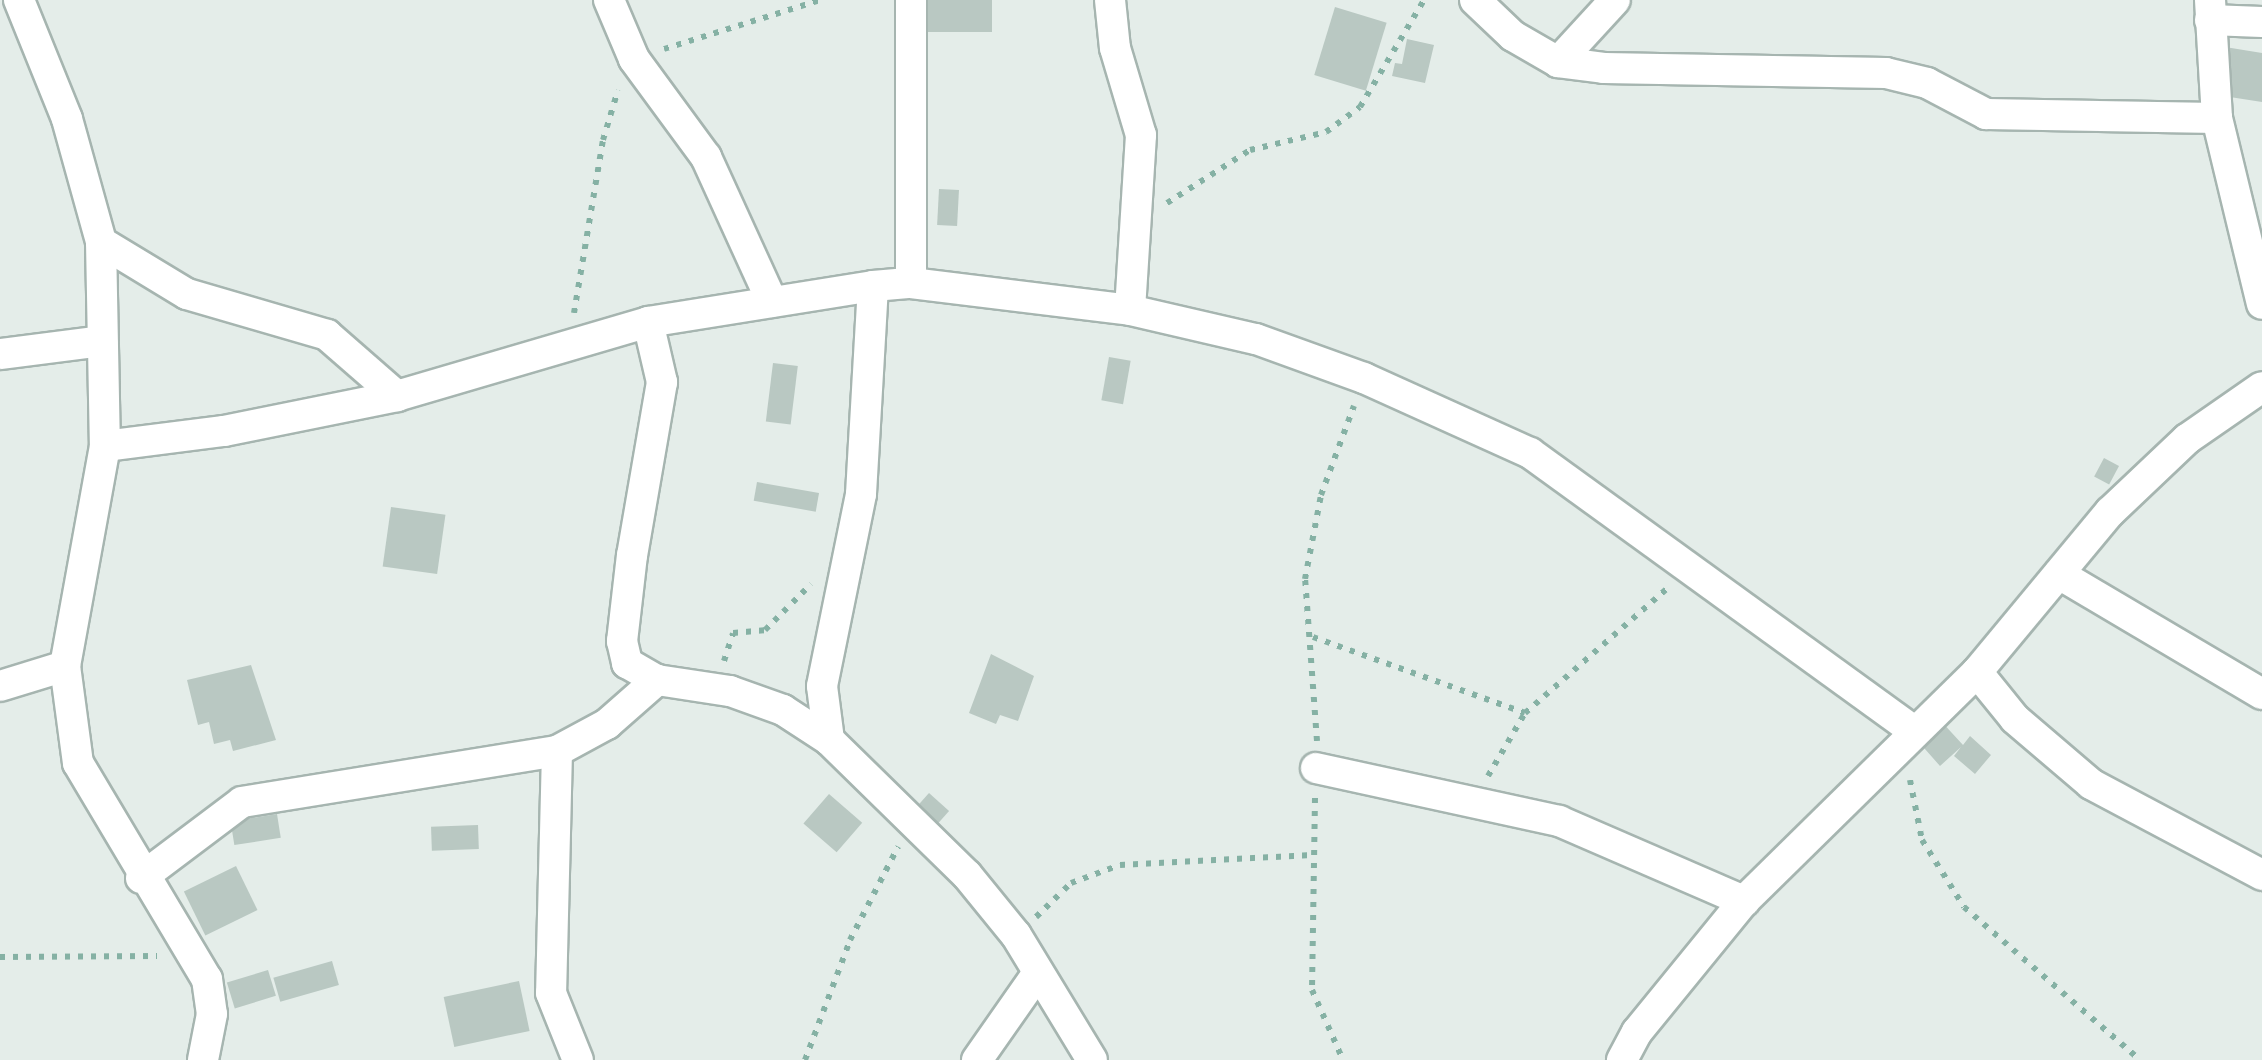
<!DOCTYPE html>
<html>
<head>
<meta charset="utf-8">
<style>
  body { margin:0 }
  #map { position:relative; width:2262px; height:1060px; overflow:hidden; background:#e4ede9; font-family:"Fira Sans Condensed",sans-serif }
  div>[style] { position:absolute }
  .building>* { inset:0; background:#b9c8c2; transform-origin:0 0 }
  .path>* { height:6px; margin-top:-3px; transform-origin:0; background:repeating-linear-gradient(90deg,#85b1a4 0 5px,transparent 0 13px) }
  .roads { filter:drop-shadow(2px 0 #a6b5b0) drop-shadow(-2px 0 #a6b5b0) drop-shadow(0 2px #a6b5b0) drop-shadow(0 -2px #a6b5b0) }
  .minor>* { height:30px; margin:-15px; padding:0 15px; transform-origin:15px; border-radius:15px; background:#fff }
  span { translate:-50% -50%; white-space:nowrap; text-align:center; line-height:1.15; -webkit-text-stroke:10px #f5faf7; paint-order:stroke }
</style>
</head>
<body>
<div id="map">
  <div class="building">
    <div style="left:928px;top:0;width:64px;height:32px"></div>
    <div style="left:1335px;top:7px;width:54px;height:71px;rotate:17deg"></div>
    <div style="clip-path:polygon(1407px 39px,1434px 45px,1425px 83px,1392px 76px,1395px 63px,1402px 64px)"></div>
    <div style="clip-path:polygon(2225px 47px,2262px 53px,2262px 102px,2217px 95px)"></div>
    <div style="left:939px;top:189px;width:20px;height:36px;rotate:3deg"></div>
    <div style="left:1109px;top:357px;width:22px;height:44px;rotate:10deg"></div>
    <div style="left:773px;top:363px;width:25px;height:59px;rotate:7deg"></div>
    <div style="left:2104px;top:458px;width:17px;height:21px;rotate:28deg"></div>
    <div style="left:757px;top:482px;width:63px;height:19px;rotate:10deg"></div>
    <div style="left:391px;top:507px;width:55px;height:60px;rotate:8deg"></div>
    <div style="clip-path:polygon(991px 654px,1034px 676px,1018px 721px,1000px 715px,996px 724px,969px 713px)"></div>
    <div style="clip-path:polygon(251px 665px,276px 740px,233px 751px,230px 740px,214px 744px,209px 722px,198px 725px,187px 680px)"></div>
    <div style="clip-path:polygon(1940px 720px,1963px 745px,1970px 736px,1991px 755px,1975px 774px,1954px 756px,1961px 747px,1940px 766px,1917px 740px)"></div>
    <div style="left:929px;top:793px;width:27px;height:18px;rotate:42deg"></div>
    <div style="left:829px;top:794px;width:44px;height:39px;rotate:41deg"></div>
    <div style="left:277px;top:814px;width:24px;height:47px;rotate:81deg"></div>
    <div style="left:478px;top:825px;width:24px;height:47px;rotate:88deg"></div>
    <div style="left:236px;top:866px;width:49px;height:58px;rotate:64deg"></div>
    <div style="left:332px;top:961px;width:25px;height:61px;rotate:74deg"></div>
    <div style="left:268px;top:970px;width:27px;height:43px;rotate:73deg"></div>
    <div style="left:519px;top:981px;width:51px;height:77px;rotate:78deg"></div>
  </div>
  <div class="path">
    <div style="left:664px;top:49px;width:164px;rotate:-17.4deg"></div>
    <div style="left:1167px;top:203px;width:98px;rotate:-32.6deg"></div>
    <div style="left:1250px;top:150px;width:78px;rotate:-13.3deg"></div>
    <div style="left:1326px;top:132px;width:42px;rotate:-36.3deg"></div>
    <div style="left:1360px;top:107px;width:125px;rotate:-59.1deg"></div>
    <div style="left:574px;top:313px;width:175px;rotate:-80.5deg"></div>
    <div style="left:603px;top:140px;width:52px;rotate:-73.3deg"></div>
    <div style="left:1313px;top:637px;width:225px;rotate:19.7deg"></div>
    <div style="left:724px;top:661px;width:29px;rotate:-72deg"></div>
    <div style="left:733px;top:633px;width:32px;rotate:-5deg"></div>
    <div style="left:765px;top:630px;width:65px;rotate:-45deg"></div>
    <div style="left:1317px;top:741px;width:162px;rotate:-94.2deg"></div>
    <div style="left:1305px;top:579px;width:86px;rotate:-79.2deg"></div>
    <div style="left:1321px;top:495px;width:95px;rotate:-69.7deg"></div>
    <div style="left:1488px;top:776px;width:73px;rotate:-59.6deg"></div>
    <div style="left:1525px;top:713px;width:190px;rotate:-41.2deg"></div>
    <div style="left:1910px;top:780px;width:61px;rotate:78.7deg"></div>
    <div style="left:1922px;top:840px;width:79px;rotate:57.9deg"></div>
    <div style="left:1964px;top:907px;width:233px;rotate:41deg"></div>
    <div style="left:1315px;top:798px;width:192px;rotate:90.9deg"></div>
    <div style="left:1312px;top:990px;width:77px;rotate:66.1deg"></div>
    <div style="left:1036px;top:917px;width:49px;rotate:-44.2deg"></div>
    <div style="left:1071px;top:883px;width:52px;rotate:-20.2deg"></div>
    <div style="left:1120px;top:865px;width:192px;rotate:-3deg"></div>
    <div style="left:0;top:957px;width:157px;rotate:-0.4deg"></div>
    <div style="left:805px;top:1060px;width:128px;rotate:-69.4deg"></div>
    <div style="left:850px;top:940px;width:105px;rotate:-62.7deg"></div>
  </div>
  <div class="roads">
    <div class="minor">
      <div style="left:19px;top:0;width:128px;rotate:68deg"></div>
      <div style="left:67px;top:119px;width:128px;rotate:74.5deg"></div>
      <div style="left:101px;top:242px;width:204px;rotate:88.9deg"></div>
      <div style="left:105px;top:446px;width:224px;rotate:100.3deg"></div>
      <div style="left:65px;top:666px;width:98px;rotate:82.4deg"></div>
      <div style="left:78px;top:763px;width:252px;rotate:59.2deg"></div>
      <div style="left:207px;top:979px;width:35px;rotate:82deg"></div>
      <div style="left:212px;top:1014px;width:47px;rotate:101.1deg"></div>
      <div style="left:609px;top:0;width:64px;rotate:67deg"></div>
      <div style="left:634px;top:59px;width:122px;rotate:53.7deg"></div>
      <div style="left:706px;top:157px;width:159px;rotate:65.5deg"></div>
      <div style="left:911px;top:0;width:283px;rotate:90deg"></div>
      <div style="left:1110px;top:0;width:48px;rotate:84.1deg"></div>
      <div style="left:1115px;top:48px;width:91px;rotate:73.4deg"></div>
      <div style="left:1141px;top:135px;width:175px;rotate:93.6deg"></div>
      <div style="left:1475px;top:0;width:52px;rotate:43.5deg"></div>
      <div style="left:1513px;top:36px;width:52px;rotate:30deg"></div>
      <div style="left:1558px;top:62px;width:46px;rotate:7.4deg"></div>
      <div style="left:1604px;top:68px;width:282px;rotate:1deg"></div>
      <div style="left:1886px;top:73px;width:42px;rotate:13.7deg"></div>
      <div style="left:1927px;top:83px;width:67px;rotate:27.7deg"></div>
      <div style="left:1986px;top:114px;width:231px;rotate:1deg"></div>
      <div style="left:2210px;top:0;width:118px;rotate:86.6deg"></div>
      <div style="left:2217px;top:118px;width:191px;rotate:76.4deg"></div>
      <div style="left:2210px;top:20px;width:52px;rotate:2.2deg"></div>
      <div style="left:1558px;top:62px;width:84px;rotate:-47.4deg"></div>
      <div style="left:101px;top:242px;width:100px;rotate:31.2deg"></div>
      <div style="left:187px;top:294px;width:146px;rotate:16.3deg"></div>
      <div style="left:327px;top:335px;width:93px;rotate:41.1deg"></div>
      <div style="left:648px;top:322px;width:62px;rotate:76.9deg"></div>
      <div style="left:662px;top:382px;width:176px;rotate:99.8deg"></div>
      <div style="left:632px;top:555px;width:87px;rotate:96.6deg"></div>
      <div style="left:622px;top:641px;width:23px;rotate:77deg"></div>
      <div style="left:627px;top:663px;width:34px;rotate:30deg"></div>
      <div style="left:657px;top:680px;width:74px;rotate:8.6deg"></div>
      <div style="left:730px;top:691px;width:56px;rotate:19.7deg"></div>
      <div style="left:783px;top:710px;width:55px;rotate:33.1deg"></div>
      <div style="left:829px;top:740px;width:193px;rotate:44.4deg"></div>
      <div style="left:967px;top:875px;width:77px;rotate:50.8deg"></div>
      <div style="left:1016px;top:935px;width:146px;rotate:58.7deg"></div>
      <div style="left:0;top:354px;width:103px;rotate:-7.3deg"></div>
      <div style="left:105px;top:446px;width:120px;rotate:-7.2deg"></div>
      <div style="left:224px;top:431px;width:177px;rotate:-11.4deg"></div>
      <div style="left:397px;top:396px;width:262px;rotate:-16.4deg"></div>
      <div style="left:648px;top:322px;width:228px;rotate:-9.1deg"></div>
      <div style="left:873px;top:286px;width:38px;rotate:-5deg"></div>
      <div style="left:911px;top:283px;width:221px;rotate:7deg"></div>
      <div style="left:1130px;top:310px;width:129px;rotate:13deg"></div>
      <div style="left:1256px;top:339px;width:115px;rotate:19.9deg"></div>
      <div style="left:1364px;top:378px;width:182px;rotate:24.3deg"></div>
      <div style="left:1530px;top:453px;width:475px;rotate:35.9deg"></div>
      <div style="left:2059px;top:574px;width:236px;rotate:30.6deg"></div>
      <div style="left:1977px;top:672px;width:60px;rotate:51deg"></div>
      <div style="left:2015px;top:719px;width:100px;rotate:40.5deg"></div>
      <div style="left:2091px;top:784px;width:194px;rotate:28deg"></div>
      <div style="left:0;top:686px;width:68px;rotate:-17.1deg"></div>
      <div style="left:829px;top:740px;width:54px;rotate:-97.4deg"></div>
      <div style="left:822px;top:686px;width:196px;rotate:-78.5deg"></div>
      <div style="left:861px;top:494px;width:208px;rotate:-86.7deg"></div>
      <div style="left:557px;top:751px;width:242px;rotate:91.4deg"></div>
      <div style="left:551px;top:993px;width:72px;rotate:68.1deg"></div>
      <div style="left:1316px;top:768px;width:249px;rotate:12.3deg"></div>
      <div style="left:1559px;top:821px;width:202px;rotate:23.4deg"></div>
      <div style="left:141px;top:878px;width:126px;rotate:-37deg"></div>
      <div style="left:242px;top:802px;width:319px;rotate:-9.2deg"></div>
      <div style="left:557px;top:751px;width:57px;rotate:-28.4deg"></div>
      <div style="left:607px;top:724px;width:67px;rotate:-41.3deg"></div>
      <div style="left:977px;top:1060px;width:106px;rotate:-55deg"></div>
      <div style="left:1622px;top:1060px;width:32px;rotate:-62deg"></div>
      <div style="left:1637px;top:1032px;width:169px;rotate:-50.8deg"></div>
      <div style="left:1744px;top:901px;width:327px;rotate:-44.5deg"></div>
      <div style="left:1977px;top:672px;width:208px;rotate:-50.3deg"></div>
      <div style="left:2110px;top:512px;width:106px;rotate:-43.5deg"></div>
      <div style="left:2187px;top:439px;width:91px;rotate:-34.7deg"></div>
    </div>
  </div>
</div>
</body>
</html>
